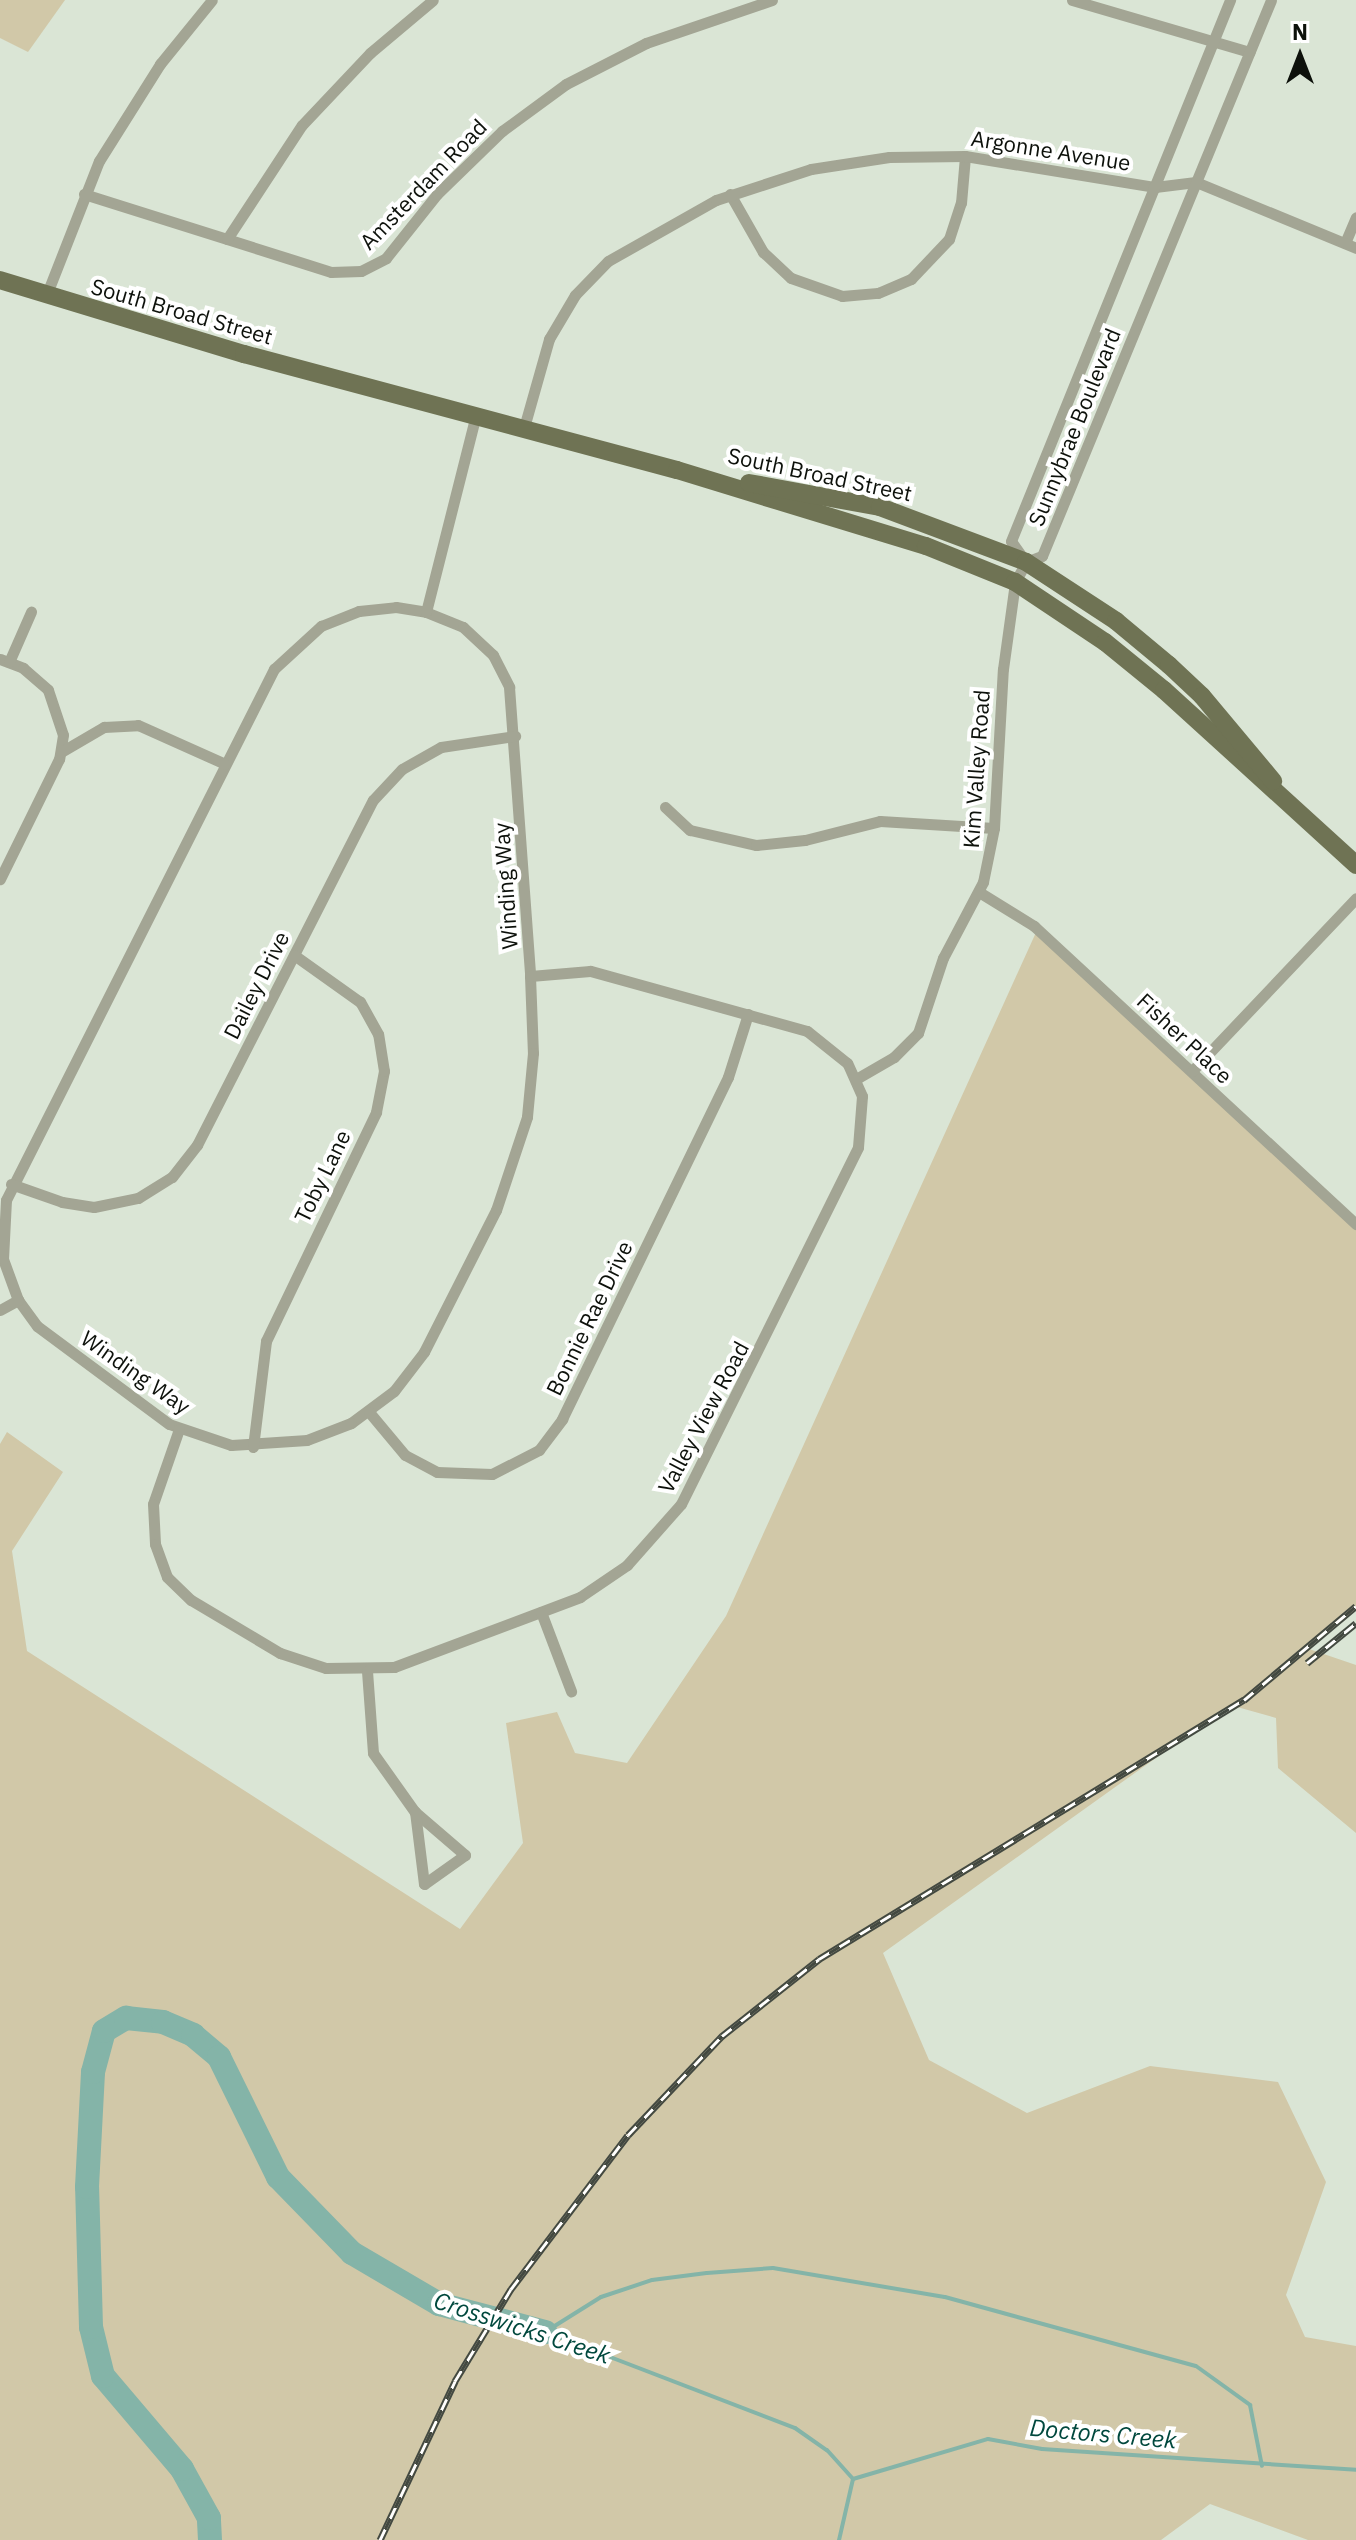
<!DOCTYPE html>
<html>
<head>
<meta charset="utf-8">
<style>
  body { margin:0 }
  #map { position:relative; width:1356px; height:2540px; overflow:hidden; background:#dae5d5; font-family:"IBM Plex Sans",sans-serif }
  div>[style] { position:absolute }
  .green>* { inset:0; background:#d1c8a8 }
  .stream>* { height:4px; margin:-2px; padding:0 2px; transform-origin:2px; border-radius:2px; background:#84b4a8 }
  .river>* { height:24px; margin:-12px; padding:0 12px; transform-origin:12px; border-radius:12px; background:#84b4a8 }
  .minor>* { height:11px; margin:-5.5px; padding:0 5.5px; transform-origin:5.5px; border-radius:5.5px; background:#a3a594 }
  .primary>* { height:18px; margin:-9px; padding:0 9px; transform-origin:9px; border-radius:9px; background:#6f7354 }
  .rail>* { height:7px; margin-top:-3.5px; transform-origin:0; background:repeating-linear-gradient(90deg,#fff 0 12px,#434941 0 24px); box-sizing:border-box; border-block:2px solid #434941 }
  span { translate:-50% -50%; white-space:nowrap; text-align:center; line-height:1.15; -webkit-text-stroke:8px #fff; paint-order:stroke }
  .street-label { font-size:22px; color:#0d110b }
  .water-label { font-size:24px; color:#00483d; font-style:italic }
  .north { position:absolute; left:1260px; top:16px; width:80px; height:80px; -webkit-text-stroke:6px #fff; paint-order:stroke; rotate:0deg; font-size:22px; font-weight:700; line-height:32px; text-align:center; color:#0d110b }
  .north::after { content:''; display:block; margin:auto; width:28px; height:36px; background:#0d110b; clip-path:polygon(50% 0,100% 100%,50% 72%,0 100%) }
</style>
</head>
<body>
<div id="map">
  <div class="green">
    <div style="clip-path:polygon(0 0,65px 0,28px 52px,0 38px)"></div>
    <div style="clip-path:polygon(1038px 928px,1356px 1220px,1356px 1610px,1309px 1649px,1356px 1665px,1356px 1833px,1278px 1768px,1276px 1718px,1230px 1705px,883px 1953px,929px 2060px,1027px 2113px,1150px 2066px,1278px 2082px,1326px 2182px,1286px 2295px,1305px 2337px,1356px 2346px,1356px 2540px,1308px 2540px,1210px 2504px,1161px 2540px,0 2540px,0 1444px,7px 1432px,63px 1472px,12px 1551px,27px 1651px,460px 1929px,523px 1843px,506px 1723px,557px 1712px,575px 1753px,627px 1763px,726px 1616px)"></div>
  </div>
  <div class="stream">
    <div style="left:545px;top:2332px;width:66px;rotate:-32deg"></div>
    <div style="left:601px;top:2297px;width:54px;rotate:-18.4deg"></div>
    <div style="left:652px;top:2280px;width:55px;rotate:-7.3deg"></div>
    <div style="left:707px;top:2273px;width:66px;rotate:-4.3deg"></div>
    <div style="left:773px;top:2268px;width:174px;rotate:9.6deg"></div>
    <div style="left:945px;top:2297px;width:260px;rotate:15.4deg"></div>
    <div style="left:1196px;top:2366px;width:67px;rotate:35.8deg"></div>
    <div style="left:1250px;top:2405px;width:62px;rotate:78.9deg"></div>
    <div style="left:545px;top:2332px;width:268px;rotate:21deg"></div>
    <div style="left:795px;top:2428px;width:39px;rotate:35deg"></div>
    <div style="left:827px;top:2450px;width:39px;rotate:48deg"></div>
    <div style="left:853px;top:2479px;width:63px;rotate:102.9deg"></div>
    <div style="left:853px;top:2479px;width:141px;rotate:-16.5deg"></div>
    <div style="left:988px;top:2439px;width:55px;rotate:10.5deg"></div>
    <div style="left:1042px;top:2449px;width:315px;rotate:3.8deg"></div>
  </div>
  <div class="river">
    <div style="left:210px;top:2540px;width:22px;rotate:-93deg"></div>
    <div style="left:209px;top:2518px;width:56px;rotate:-118.9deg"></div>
    <div style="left:182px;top:2469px;width:122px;rotate:-130.3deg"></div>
    <div style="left:103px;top:2376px;width:50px;rotate:-103.8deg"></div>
    <div style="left:91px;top:2327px;width:140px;rotate:-91.6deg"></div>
    <div style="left:87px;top:2187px;width:115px;rotate:-87deg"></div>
    <div style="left:93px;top:2072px;width:42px;rotate:-75deg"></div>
    <div style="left:104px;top:2031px;width:26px;rotate:-31deg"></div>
    <div style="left:126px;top:2018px;width:37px;rotate:6deg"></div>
    <div style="left:163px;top:2022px;width:33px;rotate:23deg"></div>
    <div style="left:193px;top:2035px;width:34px;rotate:40deg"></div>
    <div style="left:219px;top:2057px;width:134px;rotate:63.8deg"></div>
    <div style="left:278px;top:2177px;width:106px;rotate:45.8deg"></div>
    <div style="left:352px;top:2253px;width:101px;rotate:30.4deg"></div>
    <div style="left:439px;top:2304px;width:110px;rotate:14.8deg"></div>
  </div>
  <div class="minor">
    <div style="left:1072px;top:0;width:185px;rotate:16.3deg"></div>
    <div style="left:84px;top:194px;width:259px;rotate:17.5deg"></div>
    <div style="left:331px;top:272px;width:30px;rotate:-2deg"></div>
    <div style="left:361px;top:271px;width:28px;rotate:-27deg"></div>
    <div style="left:386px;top:258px;width:82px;rotate:-51.4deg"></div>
    <div style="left:437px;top:194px;width:91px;rotate:-44.1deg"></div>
    <div style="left:502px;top:131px;width:79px;rotate:-36.3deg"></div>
    <div style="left:566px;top:84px;width:90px;rotate:-27.1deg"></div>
    <div style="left:646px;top:43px;width:133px;rotate:-18.8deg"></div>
    <div style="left:730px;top:194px;width:67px;rotate:60.4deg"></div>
    <div style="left:763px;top:252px;width:38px;rotate:43deg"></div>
    <div style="left:791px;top:278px;width:54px;rotate:19.4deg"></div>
    <div style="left:842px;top:296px;width:36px;rotate:-5deg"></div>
    <div style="left:878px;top:293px;width:36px;rotate:-23deg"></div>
    <div style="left:911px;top:279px;width:55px;rotate:-46.5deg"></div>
    <div style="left:949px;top:239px;width:38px;rotate:-72deg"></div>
    <div style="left:961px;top:203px;width:47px;rotate:-85.1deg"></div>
    <div style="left:227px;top:239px;width:136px;rotate:-56.7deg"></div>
    <div style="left:302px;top:125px;width:99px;rotate:-46.6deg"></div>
    <div style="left:370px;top:53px;width:82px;rotate:-40.1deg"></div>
    <div style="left:1345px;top:243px;width:28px;rotate:-67deg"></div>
    <div style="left:46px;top:296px;width:145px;rotate:-68.6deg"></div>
    <div style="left:99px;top:161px;width:115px;rotate:-57.8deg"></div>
    <div style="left:160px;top:64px;width:82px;rotate:-50.9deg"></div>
    <div style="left:523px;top:431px;width:96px;rotate:-74.2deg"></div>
    <div style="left:549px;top:339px;width:51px;rotate:-59.4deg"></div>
    <div style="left:575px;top:295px;width:47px;rotate:-45.9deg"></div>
    <div style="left:608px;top:261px;width:124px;rotate:-29.5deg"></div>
    <div style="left:716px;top:200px;width:100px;rotate:-18.1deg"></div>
    <div style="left:811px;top:169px;width:79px;rotate:-8.7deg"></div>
    <div style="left:889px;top:157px;width:76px;rotate:-0.8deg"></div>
    <div style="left:965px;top:156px;width:193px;rotate:9.3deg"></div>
    <div style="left:1155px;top:187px;width:41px;rotate:-7deg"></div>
    <div style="left:1196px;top:182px;width:173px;rotate:22.4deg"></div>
    <div style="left:1025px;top:561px;width:24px;rotate:-125deg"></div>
    <div style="left:1011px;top:541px;width:584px;rotate:-67.96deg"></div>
    <div style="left:1026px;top:562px;width:17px;rotate:-21deg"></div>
    <div style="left:1042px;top:556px;width:601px;rotate:-67.61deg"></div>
    <div style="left:396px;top:607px;width:30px;rotate:9deg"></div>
    <div style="left:426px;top:612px;width:40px;rotate:22deg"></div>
    <div style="left:463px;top:627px;width:41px;rotate:43deg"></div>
    <div style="left:493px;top:655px;width:36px;rotate:63deg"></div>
    <div style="left:509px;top:687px;width:290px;rotate:85.8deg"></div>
    <div style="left:530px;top:976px;width:77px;rotate:87.8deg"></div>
    <div style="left:533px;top:1053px;width:64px;rotate:95.4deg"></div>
    <div style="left:527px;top:1117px;width:98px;rotate:108.4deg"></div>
    <div style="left:496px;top:1210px;width:159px;rotate:116.9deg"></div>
    <div style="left:424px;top:1352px;width:49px;rotate:127.6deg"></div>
    <div style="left:394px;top:1391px;width:54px;rotate:143.3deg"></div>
    <div style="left:351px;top:1423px;width:47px;rotate:158.9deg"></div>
    <div style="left:307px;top:1440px;width:76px;rotate:176.2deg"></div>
    <div style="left:231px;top:1445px;width:65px;rotate:-161.3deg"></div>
    <div style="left:169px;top:1424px;width:164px;rotate:-143.4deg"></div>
    <div style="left:37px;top:1326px;width:32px;rotate:-126deg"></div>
    <div style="left:18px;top:1300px;width:44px;rotate:-110.1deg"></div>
    <div style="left:3px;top:1259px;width:59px;rotate:-87.1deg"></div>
    <div style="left:6px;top:1200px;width:595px;rotate:-63.22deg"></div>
    <div style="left:274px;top:669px;width:64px;rotate:-42.5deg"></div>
    <div style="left:321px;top:626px;width:41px;rotate:-21.5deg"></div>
    <div style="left:359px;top:611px;width:37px;rotate:-6deg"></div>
    <div style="left:426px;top:612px;width:199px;rotate:-75.8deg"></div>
    <div style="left:0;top:659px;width:25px;rotate:21deg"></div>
    <div style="left:23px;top:668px;width:33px;rotate:41deg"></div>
    <div style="left:48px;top:690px;width:47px;rotate:71.6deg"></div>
    <div style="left:63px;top:735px;width:24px;rotate:99deg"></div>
    <div style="left:59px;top:759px;width:134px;rotate:116.2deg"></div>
    <div style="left:9px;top:662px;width:55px;rotate:-66.3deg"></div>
    <div style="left:61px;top:752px;width:50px;rotate:-30.2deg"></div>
    <div style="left:104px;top:727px;width:34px;rotate:-3deg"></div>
    <div style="left:138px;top:725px;width:95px;rotate:24.1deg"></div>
    <div style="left:665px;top:807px;width:34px;rotate:43deg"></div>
    <div style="left:690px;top:830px;width:68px;rotate:12.8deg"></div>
    <div style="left:756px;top:845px;width:49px;rotate:-5.8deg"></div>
    <div style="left:805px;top:840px;width:77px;rotate:-14.2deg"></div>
    <div style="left:880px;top:821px;width:114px;rotate:3.5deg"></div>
    <div style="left:979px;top:892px;width:65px;rotate:31.7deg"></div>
    <div style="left:1034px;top:926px;width:439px;rotate:42.8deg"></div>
    <div style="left:1192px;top:1071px;width:238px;rotate:-46.5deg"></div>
    <div style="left:856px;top:1079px;width:44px;rotate:-30.1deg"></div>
    <div style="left:894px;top:1057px;width:34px;rotate:-45deg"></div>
    <div style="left:918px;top:1033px;width:79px;rotate:-71.6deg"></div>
    <div style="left:943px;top:958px;width:86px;rotate:-62.2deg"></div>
    <div style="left:983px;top:882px;width:55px;rotate:-78.5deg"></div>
    <div style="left:994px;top:828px;width:159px;rotate:-86.8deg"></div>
    <div style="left:1003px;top:669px;width:88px;rotate:-82.1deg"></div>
    <div style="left:1015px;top:582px;width:23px;rotate:-61deg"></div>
    <div style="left:11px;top:1184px;width:54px;rotate:19.4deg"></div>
    <div style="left:62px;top:1202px;width:32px;rotate:9deg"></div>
    <div style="left:94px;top:1207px;width:45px;rotate:-11.6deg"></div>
    <div style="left:138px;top:1198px;width:40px;rotate:-32deg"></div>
    <div style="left:172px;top:1177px;width:41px;rotate:-52deg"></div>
    <div style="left:197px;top:1145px;width:387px;rotate:-63deg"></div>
    <div style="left:373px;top:800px;width:42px;rotate:-46.9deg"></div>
    <div style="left:402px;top:769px;width:45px;rotate:-29.4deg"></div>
    <div style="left:441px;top:747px;width:75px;rotate:-8.5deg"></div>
    <div style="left:0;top:1310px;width:21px;rotate:-29deg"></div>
    <div style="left:369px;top:1412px;width:56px;rotate:50.1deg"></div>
    <div style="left:405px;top:1455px;width:36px;rotate:28deg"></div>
    <div style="left:437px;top:1472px;width:55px;rotate:2.1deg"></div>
    <div style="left:492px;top:1474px;width:53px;rotate:-27.1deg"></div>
    <div style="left:539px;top:1450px;width:39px;rotate:-53deg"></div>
    <div style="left:562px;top:1419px;width:380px;rotate:-64.1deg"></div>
    <div style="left:728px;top:1077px;width:66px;rotate:-72.4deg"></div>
    <div style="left:179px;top:1429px;width:79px;rotate:109.1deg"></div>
    <div style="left:153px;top:1504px;width:40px;rotate:87.1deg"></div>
    <div style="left:155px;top:1544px;width:35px;rotate:70deg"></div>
    <div style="left:167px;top:1577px;width:33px;rotate:44deg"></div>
    <div style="left:191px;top:1600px;width:104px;rotate:30.8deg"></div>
    <div style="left:280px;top:1653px;width:48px;rotate:18.1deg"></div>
    <div style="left:326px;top:1668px;width:68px;rotate:-0.8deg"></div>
    <div style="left:394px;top:1667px;width:199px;rotate:-20.6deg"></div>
    <div style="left:580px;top:1597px;width:57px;rotate:-34.2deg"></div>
    <div style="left:627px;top:1565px;width:81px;rotate:-48.5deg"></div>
    <div style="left:681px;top:1504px;width:398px;rotate:-63.6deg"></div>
    <div style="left:858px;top:1147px;width:51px;rotate:-85.5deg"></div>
    <div style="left:862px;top:1096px;width:36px;rotate:-114deg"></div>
    <div style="left:847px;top:1063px;width:51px;rotate:-141.3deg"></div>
    <div style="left:807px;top:1031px;width:225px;rotate:-164.5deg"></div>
    <div style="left:590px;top:971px;width:60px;rotate:175.2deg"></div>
    <div style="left:253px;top:1447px;width:107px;rotate:-83deg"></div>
    <div style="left:266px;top:1341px;width:254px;rotate:-64.3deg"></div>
    <div style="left:376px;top:1112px;width:42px;rotate:-79deg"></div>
    <div style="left:384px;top:1071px;width:37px;rotate:-99deg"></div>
    <div style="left:378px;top:1034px;width:37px;rotate:-119deg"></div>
    <div style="left:360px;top:1002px;width:81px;rotate:-144.5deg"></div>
    <div style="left:541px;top:1612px;width:85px;rotate:69.2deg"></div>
    <div style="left:367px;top:1671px;width:82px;rotate:85.8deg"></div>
    <div style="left:373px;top:1753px;width:72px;rotate:54.6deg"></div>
    <div style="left:415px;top:1812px;width:66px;rotate:40.7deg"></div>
    <div style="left:465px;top:1855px;width:50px;rotate:144.7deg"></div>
    <div style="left:424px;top:1884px;width:73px;rotate:-97.1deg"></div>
  </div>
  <div class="primary">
    <div style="left:0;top:280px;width:255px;rotate:16.9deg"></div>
    <div style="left:244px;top:354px;width:448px;rotate:15deg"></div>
    <div style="left:677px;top:470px;width:260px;rotate:17deg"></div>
    <div style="left:926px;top:546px;width:96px;rotate:22deg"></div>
    <div style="left:1015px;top:582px;width:108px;rotate:33.7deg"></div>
    <div style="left:1105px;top:642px;width:76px;rotate:39.1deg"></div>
    <div style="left:1164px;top:690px;width:260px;rotate:42.3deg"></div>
    <div style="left:749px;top:483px;width:133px;rotate:10.4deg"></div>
    <div style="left:880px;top:507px;width:156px;rotate:20.6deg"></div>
    <div style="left:1026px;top:562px;width:108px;rotate:33.2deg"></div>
    <div style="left:1116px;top:621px;width:69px;rotate:39.7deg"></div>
    <div style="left:1169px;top:665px;width:45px;rotate:43.2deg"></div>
    <div style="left:1202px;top:696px;width:111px;rotate:50.1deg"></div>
  </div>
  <div class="rail">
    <div style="left:1307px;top:1663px;width:63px;rotate:-39.2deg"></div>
    <div style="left:380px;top:2540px;width:176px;rotate:-64.7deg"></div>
    <div style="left:455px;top:2381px;width:108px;rotate:-58.7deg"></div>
    <div style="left:511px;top:2289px;width:193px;rotate:-52.8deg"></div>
    <div style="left:628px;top:2135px;width:137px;rotate:-46.5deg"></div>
    <div style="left:722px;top:2036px;width:124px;rotate:-38.4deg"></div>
    <div style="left:819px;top:1959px;width:498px;rotate:-31.4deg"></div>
    <div style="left:1244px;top:1700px;width:146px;rotate:-40deg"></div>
  </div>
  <div class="street-label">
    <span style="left:1051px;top:150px;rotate:9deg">Argonne Avenue</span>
    <span style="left:423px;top:184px;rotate:-46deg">Amsterdam Road</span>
    <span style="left:182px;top:311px;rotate:16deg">South Broad Street</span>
    <span style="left:1074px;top:427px;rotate:-68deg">Sunnybrae Boulevard</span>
    <span style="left:820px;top:474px;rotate:12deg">South Broad Street</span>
    <span style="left:976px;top:769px;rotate:-86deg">Kim Valley Road</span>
    <span style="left:505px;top:886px;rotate:-94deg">Winding Way</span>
    <span style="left:256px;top:985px;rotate:-63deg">Dailey Drive</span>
    <span style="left:1185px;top:1038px;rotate:43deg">Fisher Place</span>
    <span style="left:322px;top:1176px;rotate:-64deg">Toby Lane</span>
    <span style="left:589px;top:1318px;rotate:-64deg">Bonnie Rae Drive</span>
    <span style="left:136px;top:1372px;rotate:35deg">Winding Way</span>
    <span style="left:703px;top:1417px;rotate:-62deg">Valley View Road</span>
  </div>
  <div class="water-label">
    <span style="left:522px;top:2328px;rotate:18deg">Crosswicks Creek</span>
    <span style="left:1103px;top:2434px;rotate:5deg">Doctors Creek</span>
  </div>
  <div class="north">N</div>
</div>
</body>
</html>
